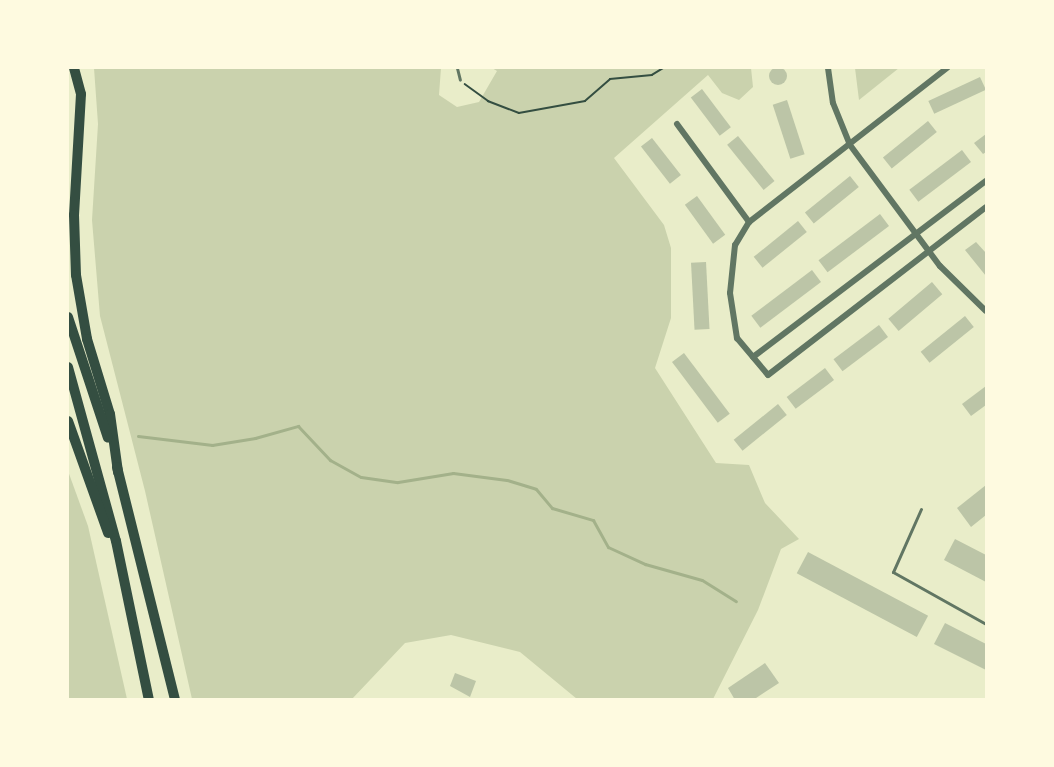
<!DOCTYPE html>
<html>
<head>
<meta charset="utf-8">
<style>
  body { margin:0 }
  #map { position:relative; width:1054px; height:767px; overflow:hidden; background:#e9edc9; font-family:"Libre Baskerville",serif }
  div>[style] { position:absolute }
  .green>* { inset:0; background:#cad2ad }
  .stream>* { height:3px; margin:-1.5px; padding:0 1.5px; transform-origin:1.5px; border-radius:1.5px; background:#a3b18a }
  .building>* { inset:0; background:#bcc5a7; transform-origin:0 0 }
  .round { border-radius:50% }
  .path>* { height:1.5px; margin:-0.75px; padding:0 0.75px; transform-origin:0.75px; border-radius:0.75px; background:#344e41 }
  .service>* { height:3px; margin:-1.5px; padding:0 1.5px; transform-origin:1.5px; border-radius:1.5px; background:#617663 }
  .minor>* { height:6px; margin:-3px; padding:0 3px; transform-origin:3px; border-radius:3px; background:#617663 }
  .trunk>* { height:10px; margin:-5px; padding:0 5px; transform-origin:5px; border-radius:5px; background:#344e41 }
  span { translate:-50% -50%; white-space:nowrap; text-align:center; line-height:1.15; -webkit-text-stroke:6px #fefae0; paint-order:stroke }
  .frame { position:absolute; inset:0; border:69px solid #fefae0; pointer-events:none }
</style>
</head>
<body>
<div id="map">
  <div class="green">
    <div style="clip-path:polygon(94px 68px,441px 68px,439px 95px,457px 107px,479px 102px,497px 71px,492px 68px,751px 68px,753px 87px,739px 100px,722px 93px,708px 75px,614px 158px,664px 225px,671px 248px,671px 318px,655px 368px,716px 463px,749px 465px,765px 503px,799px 539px,781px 549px,758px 610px,713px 699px,577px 699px,520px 652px,451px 635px,405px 643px,352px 699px,192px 699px,145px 491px,100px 316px,92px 220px,98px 124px)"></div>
    <div style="clip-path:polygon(855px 68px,899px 68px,859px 100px)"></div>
    <div style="clip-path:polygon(68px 471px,88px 526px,127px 699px,68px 699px)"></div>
  </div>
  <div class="stream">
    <div style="left:138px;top:436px;width:75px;rotate:6.9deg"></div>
    <div style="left:212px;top:445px;width:44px;rotate:-9.2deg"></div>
    <div style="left:255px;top:438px;width:45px;rotate:-15.6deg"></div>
    <div style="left:298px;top:426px;width:47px;rotate:46.7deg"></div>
    <div style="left:330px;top:460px;width:35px;rotate:29deg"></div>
    <div style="left:361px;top:477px;width:37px;rotate:8deg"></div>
    <div style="left:398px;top:482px;width:56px;rotate:-9.3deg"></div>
    <div style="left:453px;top:473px;width:54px;rotate:7.4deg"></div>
    <div style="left:507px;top:480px;width:30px;rotate:17deg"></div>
    <div style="left:536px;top:489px;width:25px;rotate:50deg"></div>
    <div style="left:552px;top:508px;width:43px;rotate:16.3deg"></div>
    <div style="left:593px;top:520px;width:31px;rotate:61deg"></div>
    <div style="left:608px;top:547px;width:41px;rotate:24.7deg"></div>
    <div style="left:645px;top:564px;width:59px;rotate:15.7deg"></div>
    <div style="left:702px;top:580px;width:40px;rotate:32deg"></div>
  </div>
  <div class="building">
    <div class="round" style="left:769px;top:67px;width:18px;height:18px"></div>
    <div style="left:980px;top:77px;width:14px;height:57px;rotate:65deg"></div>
    <div style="left:702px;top:89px;width:48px;height:14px;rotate:53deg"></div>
    <div style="left:787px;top:100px;width:57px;height:15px;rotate:72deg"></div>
    <div style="left:928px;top:121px;width:14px;height:58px;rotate:51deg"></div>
    <div style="clip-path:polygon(986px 134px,986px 152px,983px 154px,974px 143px)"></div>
    <div style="left:738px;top:136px;width:58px;height:14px;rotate:51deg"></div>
    <div style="left:652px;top:138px;width:47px;height:14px;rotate:52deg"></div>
    <div style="left:962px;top:150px;width:15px;height:66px;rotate:53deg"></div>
    <div style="left:850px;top:176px;width:14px;height:58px;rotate:51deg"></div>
    <div style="left:697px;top:196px;width:48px;height:15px;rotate:54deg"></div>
    <div style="left:880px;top:214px;width:15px;height:77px;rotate:53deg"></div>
    <div style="left:798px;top:221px;width:14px;height:57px;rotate:51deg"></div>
    <div style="clip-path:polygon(976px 242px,986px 253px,986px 276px,965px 250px)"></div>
    <div style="left:706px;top:262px;width:67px;height:15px;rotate:87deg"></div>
    <div style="left:812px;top:270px;width:15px;height:76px;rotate:53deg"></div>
    <div style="left:932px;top:282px;width:16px;height:57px;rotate:50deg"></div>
    <div style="left:965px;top:316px;width:14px;height:57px;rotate:51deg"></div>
    <div style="left:879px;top:325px;width:15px;height:57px;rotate:53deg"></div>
    <div style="left:684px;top:353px;width:76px;height:15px;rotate:53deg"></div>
    <div style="left:825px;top:368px;width:15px;height:48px;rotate:53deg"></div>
    <div style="clip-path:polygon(986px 386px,986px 405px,971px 416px,962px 404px)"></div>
    <div style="left:778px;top:404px;width:14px;height:57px;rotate:51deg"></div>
    <div style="clip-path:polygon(986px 485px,986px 515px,971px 527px,957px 508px)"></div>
    <div style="clip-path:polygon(955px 539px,986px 555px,986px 582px,944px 560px)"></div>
    <div style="left:808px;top:552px;width:136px;height:24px;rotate:28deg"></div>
    <div style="clip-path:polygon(945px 623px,986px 644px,986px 670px,934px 644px)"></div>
    <div style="clip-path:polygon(765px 663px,779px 683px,753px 700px,735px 700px,728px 688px)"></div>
    <div style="clip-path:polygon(455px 673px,476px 681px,470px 697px,450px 686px)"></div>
  </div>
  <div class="path">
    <div style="left:465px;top:84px;width:29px;rotate:36deg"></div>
    <div style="left:488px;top:101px;width:33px;rotate:21deg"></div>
    <div style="left:519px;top:113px;width:67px;rotate:-10.3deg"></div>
    <div style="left:585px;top:101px;width:33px;rotate:-41deg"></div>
    <div style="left:610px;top:79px;width:42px;rotate:-5.4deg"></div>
    <div style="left:652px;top:75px;width:13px;rotate:-32deg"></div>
  </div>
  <div class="service">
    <div style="left:457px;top:68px;width:12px;rotate:76deg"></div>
    <div style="left:921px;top:509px;width:69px;rotate:114deg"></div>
    <div style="left:893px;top:572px;width:107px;rotate:29.2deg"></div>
  </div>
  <div class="minor">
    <div style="left:828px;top:68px;width:35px;rotate:82deg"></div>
    <div style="left:833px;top:103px;width:45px;rotate:68deg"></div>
    <div style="left:850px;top:145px;width:151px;rotate:53.4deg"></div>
    <div style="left:940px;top:266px;width:64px;rotate:44.4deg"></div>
    <div style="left:947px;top:68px;width:251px;rotate:142.1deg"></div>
    <div style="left:749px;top:222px;width:27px;rotate:121deg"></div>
    <div style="left:735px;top:245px;width:48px;rotate:95.9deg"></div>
    <div style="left:730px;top:293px;width:46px;rotate:81.2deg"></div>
    <div style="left:737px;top:338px;width:48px;rotate:50deg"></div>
    <div style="left:768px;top:375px;width:275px;rotate:-37.6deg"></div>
    <div style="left:677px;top:124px;width:122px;rotate:53.7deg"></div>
    <div style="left:753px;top:357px;width:292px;rotate:-37.1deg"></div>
  </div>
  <div class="trunk">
    <div style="left:74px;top:68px;width:27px;rotate:75deg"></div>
    <div style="left:81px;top:94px;width:121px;rotate:93.3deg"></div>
    <div style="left:74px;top:215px;width:60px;rotate:88.1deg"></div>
    <div style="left:76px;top:275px;width:65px;rotate:80.2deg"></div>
    <div style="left:87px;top:339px;width:78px;rotate:73deg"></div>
    <div style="left:110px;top:414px;width:59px;rotate:82.1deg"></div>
    <div style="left:68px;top:317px;width:127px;rotate:71.7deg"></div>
    <div style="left:68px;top:367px;width:180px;rotate:74.6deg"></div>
    <div style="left:116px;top:541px;width:162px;rotate:78.3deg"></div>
    <div style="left:68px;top:421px;width:119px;rotate:70.3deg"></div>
    <div style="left:117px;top:467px;width:240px;rotate:76deg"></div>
  </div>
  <div class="frame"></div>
</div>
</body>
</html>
